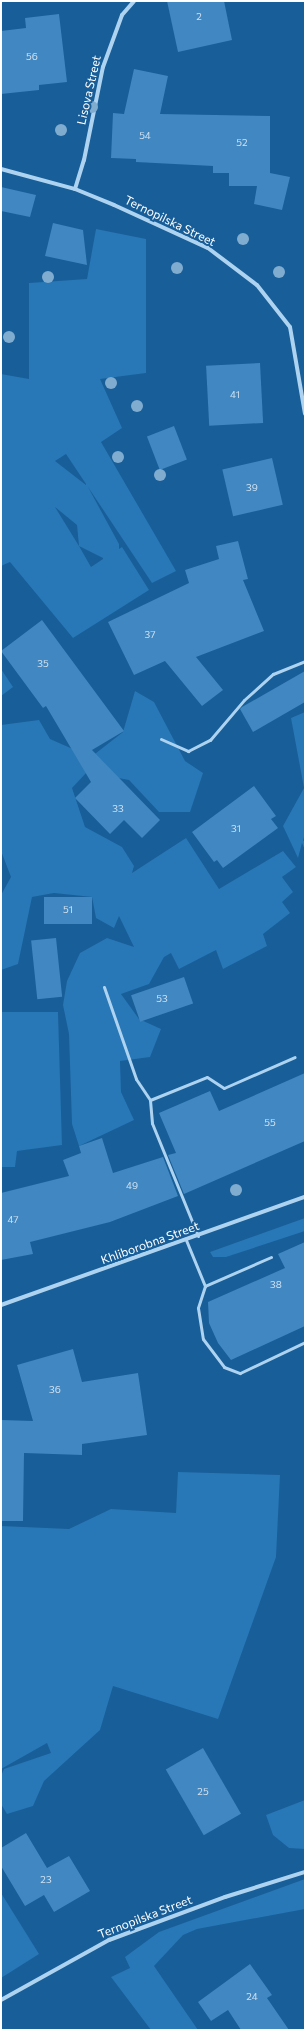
<!DOCTYPE html>
<html>
<head>
<meta charset="utf-8">
<style>
  body { margin:0 }
  #map { position:relative; width:306px; height:2031px; overflow:hidden; background:#185e99; font-family:Commissioner,sans-serif }
  div>[style] { position:absolute }
  .green>* { inset:0; background:#2877b6 }
  .building>* { inset:0; background:#4187c1; transform-origin:0 0 }
  .lane>* { height:3px; margin:-1.5px; padding:0 1.5px; transform-origin:1.5px; border-radius:1.5px; background:#add3f1 }
  .street>* { height:4px; margin:-2px; padding:0 2px; transform-origin:2px; border-radius:2px; background:#add3f1 }
  .trees>* { width:12px; height:12px; margin:-6px; border-radius:50%; background:#80accf }
  span { translate:-50% -50%; white-space:nowrap; text-align:center; line-height:1.15; -webkit-text-stroke:4px #185e99; paint-order:stroke }
  .number-label { font-size:10px; color:#d0e1f0 }
  .number-label span { -webkit-text-stroke-width:0 }
  .street-label { font-size:12px; color:#fff }
  .frame { position:absolute; inset:0; border:2px solid #fff; pointer-events:none }
</style>
</head>
<body>
<div id="map">
  <div class="green">
    <div style="clip-path:polygon(evenodd,96px 229px,146px 239px,146px 373px,100px 379px,122px 428px,101px 442px,176px 571px,152px 583px,88px 487px,119px 544px,119px 549px,122px 547px,149px 590px,73px 638px,10px 562px,1px 566px,1px 374px,29px 379px,29px 283px,87px 279px,96px 229px,66px 454px,86px 484px,86px 485px,55px 461px,66px 454px,96px 229px,55px 507px,77px 525px,79px 546px,55px 507px,96px 229px,79px 546px,103px 558px,103px 559px,91px 567px,79px 546px)"></div>
    <div style="clip-path:polygon(1px 669px,13px 687px,1px 696px)"></div>
    <div style="clip-path:polygon(135px 691px,154px 702px,185px 761px,203px 773px,190px 812px,159px 812px,129px 780px,87px 772px,72px 788px,85px 827px,122px 847px,134px 866px,132px 873px,186px 838px,219px 889px,283px 851px,296px 867px,282px 877px,293px 892px,282px 902px,290px 913px,263px 934px,267px 946px,223px 969px,216px 950px,179px 969px,171px 953px,164px 957px,149px 984px,121px 994px,139px 1019px,161px 1029px,150px 1057px,120px 1061px,121px 1092px,134px 1120px,79px 1146px,72px 1124px,69px 1034px,63px 1005px,67px 981px,80px 953px,107px 938px,134px 947px,119px 916px,114px 928px,96px 918px,92px 897px,54px 893px,32px 897px,18px 964px,1px 970px,1px 895px,11px 877px,1px 851px,1px 725px,39px 720px,50px 739px,91px 757px,123px 732px)"></div>
    <div style="clip-path:polygon(305px 712px,305px 833px,303px 841px,305px 840px,305px 850px,302px 843px,298px 858px,283px 826px,304px 788px,291px 718px)"></div>
    <div style="clip-path:polygon(1px 1012px,58px 1012px,62px 1145px,17px 1151px,15px 1167px,2px 1167px,1px 1162px)"></div>
    <div style="clip-path:polygon(305px 1218px,305px 1231px,226px 1257px,213px 1257px,210px 1252px)"></div>
    <div style="clip-path:polygon(178px 1472px,280px 1475px,276px 1557px,218px 1719px,113px 1686px,100px 1730px,44px 1781px,33px 1806px,7px 1814px,1px 1804px,1px 1776px,4px 1769px,51px 1753px,47px 1743px,1px 1769px,1px 1526px,69px 1529px,111px 1509px,176px 1513px)"></div>
    <div style="clip-path:polygon(305px 1800px,305px 1849px,289px 1848px,273px 1835px,266px 1815px)"></div>
    <div style="clip-path:polygon(305px 1879px,305px 1909px,197px 1929px,183px 1935px,154px 1966px,198px 2030px,151px 2030px,111px 1977px,130px 1968px,125px 1957px,159px 1932px)"></div>
    <div style="clip-path:polygon(1px 1893px,39px 1954px,1px 1978px)"></div>
  </div>
  <div class="building">
    <div style="clip-path:polygon(167px 1px,224px 1px,232px 40px,178px 52px)"></div>
    <div style="clip-path:polygon(59px 14px,67px 82px,39px 85px,39px 90px,1px 94px,1px 31px,26px 28px,25px 18px)"></div>
    <div style="clip-path:polygon(134px 69px,168px 76px,160px 114px,270px 116px,270px 173px,290px 177px,282px 210px,254px 204px,257px 186px,229px 186px,229px 173px,213px 173px,213px 166px,136px 162px,136px 159px,111px 158px,113px 113px,124px 114px)"></div>
    <div style="clip-path:polygon(1px 187px,36px 195px,30px 217px,1px 211px)"></div>
    <div style="clip-path:polygon(53px 223px,83px 230px,87px 265px,45px 256px)"></div>
    <div style="left:260px;top:363px;width:60px;height:54px;rotate:87deg"></div>
    <div style="left:174px;top:426px;width:36px;height:29px;rotate:69deg"></div>
    <div style="left:272px;top:458px;width:48px;height:51px;rotate:77deg"></div>
    <div style="clip-path:polygon(238px 541px,248px 579px,243px 580px,264px 631px,196px 657px,223px 690px,202px 706px,165px 661px,134px 675px,108px 622px,189px 583px,185px 570px,219px 559px,216px 546px)"></div>
    <div style="clip-path:polygon(42px 620px,124px 731px,92px 750px,160px 820px,142px 838px,124px 820px,110px 834px,75px 798px,91px 782px,46px 706px,43px 708px,1px 651px)"></div>
    <div style="clip-path:polygon(305px 671px,305px 702px,253px 732px,240px 709px,242px 707px)"></div>
    <div style="clip-path:polygon(254px 786px,276px 816px,271px 819px,278px 828px,223px 868px,217px 860px,214px 862px,192px 832px)"></div>
    <div style="left:44px;top:897px;width:48px;height:27px"></div>
    <div style="left:56px;top:938px;width:59px;height:25px;rotate:84deg"></div>
    <div style="left:184px;top:977px;width:28px;height:56px;rotate:71deg"></div>
    <div style="clip-path:polygon(305px 1073px,305px 1141px,184px 1194px,168px 1155px,176px 1153px,159px 1113px,210px 1091px,219px 1111px)"></div>
    <div style="clip-path:polygon(102px 1138px,113px 1173px,163px 1157px,178px 1196px,110px 1222px,30px 1242px,33px 1254px,1px 1260px,1px 1193px,69px 1176px,63px 1160px,81px 1153px,79px 1146px)"></div>
    <div style="clip-path:polygon(305px 1242px,305px 1326px,231px 1360px,218px 1343px,209px 1323px,208px 1302px,285px 1268px,278px 1254px)"></div>
    <div style="clip-path:polygon(73px 1349px,82px 1382px,138px 1373px,147px 1435px,82px 1444px,82px 1455px,24px 1453px,23px 1521px,1px 1521px,1px 1420px,33px 1421px,17px 1365px)"></div>
    <div style="left:203px;top:1748px;width:76px;height:43px;rotate:60deg"></div>
    <div style="clip-path:polygon(26px 1833px,47px 1868px,69px 1856px,90px 1891px,54px 1912px,44px 1895px,25px 1906px,1px 1866px,1px 1848px)"></div>
    <div style="clip-path:polygon(250px 1964px,272px 1995px,267px 1998px,289px 2030px,241px 2030px,228px 2010px,211px 2021px,198px 2002px)"></div>
  </div>
  <div class="lane">
    <div style="left:161px;top:739px;width:30px;rotate:24deg"></div>
    <div style="left:188px;top:751px;width:25px;rotate:-27deg"></div>
    <div style="left:210px;top:740px;width:52px;rotate:-49.6deg"></div>
    <div style="left:244px;top:700px;width:39px;rotate:-42deg"></div>
    <div style="left:273px;top:674px;width:35px;rotate:-22deg"></div>
    <div style="left:104px;top:987px;width:97px;rotate:70.8deg"></div>
    <div style="left:136px;top:1079px;width:25px;rotate:56deg"></div>
    <div style="left:198px;top:1236px;width:122px;rotate:-112.2deg"></div>
    <div style="left:152px;top:1123px;width:23px;rotate:-95deg"></div>
    <div style="left:150px;top:1100px;width:61px;rotate:-22deg"></div>
    <div style="left:207px;top:1077px;width:20px;rotate:33deg"></div>
    <div style="left:224px;top:1088px;width:77px;rotate:-23.6deg"></div>
    <div style="left:186px;top:1240px;width:50px;rotate:67.6deg"></div>
    <div style="left:271px;top:1257px;width:72px;rotate:156.3deg"></div>
    <div style="left:205px;top:1286px;width:23px;rotate:108deg"></div>
    <div style="left:198px;top:1308px;width:31px;rotate:81deg"></div>
    <div style="left:203px;top:1339px;width:35px;rotate:53deg"></div>
    <div style="left:224px;top:1367px;width:17px;rotate:21deg"></div>
    <div style="left:240px;top:1373px;width:72px;rotate:-25.5deg"></div>
  </div>
  <div class="street">
    <div style="left:1px;top:169px;width:77px;rotate:15.1deg"></div>
    <div style="left:75px;top:189px;width:42px;rotate:22.3deg"></div>
    <div style="left:114px;top:205px;width:103px;rotate:24.6deg"></div>
    <div style="left:208px;top:248px;width:61px;rotate:37.1deg"></div>
    <div style="left:257px;top:285px;width:53px;rotate:51.8deg"></div>
    <div style="left:290px;top:327px;width:88px;rotate:80.2deg"></div>
    <div style="left:75px;top:189px;width:30px;rotate:-73deg"></div>
    <div style="left:84px;top:160px;width:95px;rotate:-78.5deg"></div>
    <div style="left:103px;top:67px;width:55px;rotate:-69.9deg"></div>
    <div style="left:122px;top:15px;width:18px;rotate:-49deg"></div>
    <div style="left:1px;top:1305px;width:323px;rotate:-19.6deg"></div>
    <div style="left:1px;top:2000px;width:124px;rotate:-29.1deg"></div>
    <div style="left:109px;top:1940px;width:124px;rotate:-20.3deg"></div>
    <div style="left:225px;top:1897px;width:84px;rotate:-17.4deg"></div>
  </div>
  <div class="trees">
    <div style="left:92px;top:107px"></div>
    <div style="left:61px;top:130px"></div>
    <div style="left:243px;top:239px"></div>
    <div style="left:177px;top:268px"></div>
    <div style="left:279px;top:272px"></div>
    <div style="left:48px;top:277px"></div>
    <div style="left:9px;top:337px"></div>
    <div style="left:111px;top:383px"></div>
    <div style="left:137px;top:406px"></div>
    <div style="left:118px;top:457px"></div>
    <div style="left:160px;top:475px"></div>
    <div style="left:236px;top:1190px"></div>
  </div>
  <div class="number-label">
    <span style="left:199px;top:17px">2</span>
    <span style="left:32px;top:57px">56</span>
    <span style="left:145px;top:136px">54</span>
    <span style="left:242px;top:143px">52</span>
    <span style="left:235px;top:395px">41</span>
    <span style="left:252px;top:488px">39</span>
    <span style="left:150px;top:635px">37</span>
    <span style="left:43px;top:664px">35</span>
    <span style="left:118px;top:809px">33</span>
    <span style="left:236px;top:829px">31</span>
    <span style="left:68px;top:910px">51</span>
    <span style="left:162px;top:999px">53</span>
    <span style="left:270px;top:1123px">55</span>
    <span style="left:132px;top:1186px">49</span>
    <span style="left:13px;top:1220px">47</span>
    <span style="left:276px;top:1285px">38</span>
    <span style="left:55px;top:1390px">36</span>
    <span style="left:203px;top:1792px">25</span>
    <span style="left:46px;top:1880px">23</span>
    <span style="left:252px;top:1997px">24</span>
  </div>
  <div class="street-label">
    <span style="left:89px;top:90px;rotate:-77deg">Lisova Street</span>
    <span style="left:170px;top:221px;rotate:26deg">Ternopilska Street</span>
    <span style="left:150px;top:1243px;rotate:-20deg">Khliborobna Street</span>
    <span style="left:145px;top:1917px;rotate:-21deg">Ternopilska Street</span>
  </div>
  <div class="frame"></div>
</div>
</body>
</html>
